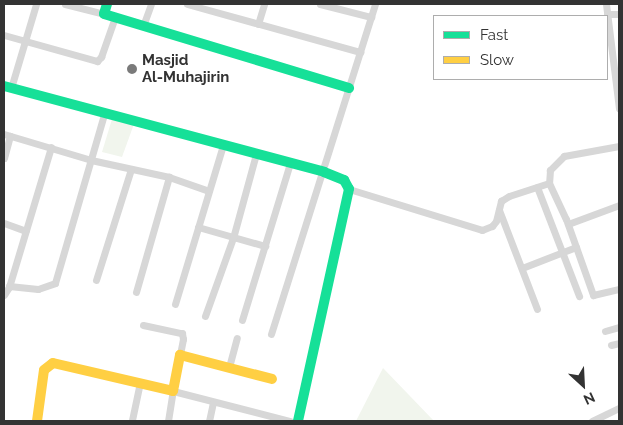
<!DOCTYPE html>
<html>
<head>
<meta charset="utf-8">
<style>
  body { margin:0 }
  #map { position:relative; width:623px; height:425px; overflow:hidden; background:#fff; font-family:Raleway,sans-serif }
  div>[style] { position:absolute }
  .green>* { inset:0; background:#f1f5ed }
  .street>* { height:7px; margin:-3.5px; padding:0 3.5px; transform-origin:3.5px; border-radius:3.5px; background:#d7d7d7 }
  .fast>* { height:10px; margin:-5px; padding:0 5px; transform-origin:5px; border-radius:5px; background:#16e098 }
  .slow>* { height:10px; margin:-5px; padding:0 5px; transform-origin:5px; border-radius:5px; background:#ffcf43 }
  .dots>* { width:14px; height:14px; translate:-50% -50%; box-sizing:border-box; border:2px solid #fff; border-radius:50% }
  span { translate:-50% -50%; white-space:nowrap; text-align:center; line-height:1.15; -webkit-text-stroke:5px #fff; paint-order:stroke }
  .poi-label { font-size:15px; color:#333; font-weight:700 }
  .left { translate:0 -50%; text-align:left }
  .frame { position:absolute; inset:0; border:5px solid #333; pointer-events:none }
  .legend { position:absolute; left:433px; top:15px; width:175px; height:65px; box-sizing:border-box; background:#fff; border:1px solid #adadad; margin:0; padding:6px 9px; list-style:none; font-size:15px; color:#333 }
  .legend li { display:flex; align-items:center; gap:10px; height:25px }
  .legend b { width:25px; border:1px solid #adadad }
  .north { position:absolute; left:558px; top:360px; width:50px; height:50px; -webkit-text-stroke:4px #fff; paint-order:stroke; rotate:155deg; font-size:14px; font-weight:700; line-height:20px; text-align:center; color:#333 }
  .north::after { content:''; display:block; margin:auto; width:18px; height:22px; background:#333; clip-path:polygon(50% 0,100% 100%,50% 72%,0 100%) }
</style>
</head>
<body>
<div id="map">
  <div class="green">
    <div style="clip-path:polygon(112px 119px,134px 124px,122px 157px,102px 152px)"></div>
    <div style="clip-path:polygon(383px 368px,434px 421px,356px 421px)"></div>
  </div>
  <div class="street">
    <div style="left:65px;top:4px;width:40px;rotate:14.4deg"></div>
    <div style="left:187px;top:4px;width:180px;rotate:15.5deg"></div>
    <div style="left:320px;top:4px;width:53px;rotate:14.3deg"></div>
    <div style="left:606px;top:4px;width:105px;rotate:82.9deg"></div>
    <div style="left:607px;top:14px;width:12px"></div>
    <div style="left:258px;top:24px;width:21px;rotate:-73deg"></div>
    <div style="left:143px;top:26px;width:23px;rotate:-70deg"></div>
    <div style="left:4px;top:35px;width:97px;rotate:15.6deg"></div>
    <div style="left:97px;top:61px;width:6px;rotate:-45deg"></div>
    <div style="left:101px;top:57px;width:42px;rotate:-70.7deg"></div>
    <div style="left:11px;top:88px;width:88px;rotate:-73.4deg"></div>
    <div style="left:4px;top:134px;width:91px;rotate:16.6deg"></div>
    <div style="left:91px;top:160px;width:80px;rotate:12.3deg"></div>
    <div style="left:169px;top:177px;width:42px;rotate:19.3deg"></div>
    <div style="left:619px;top:146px;width:56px;rotate:169.7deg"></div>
    <div style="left:564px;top:156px;width:20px;rotate:135deg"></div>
    <div style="left:550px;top:170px;width:13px;rotate:94deg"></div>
    <div style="left:549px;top:183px;width:40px;rotate:65deg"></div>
    <div style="left:566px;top:219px;width:81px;rotate:70.4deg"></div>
    <div style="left:593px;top:295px;width:27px;rotate:-13deg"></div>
    <div style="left:4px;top:158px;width:23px;rotate:-75deg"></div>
    <div style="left:537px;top:187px;width:117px;rotate:68.9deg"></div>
    <div style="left:349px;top:189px;width:139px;rotate:17.1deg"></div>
    <div style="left:482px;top:230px;width:11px;rotate:-22deg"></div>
    <div style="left:492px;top:226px;width:6px;rotate:-51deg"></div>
    <div style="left:496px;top:221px;width:21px;rotate:-76deg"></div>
    <div style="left:501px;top:201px;width:9px;rotate:-32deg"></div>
    <div style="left:509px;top:196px;width:42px;rotate:-18deg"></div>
    <div style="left:499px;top:210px;width:106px;rotate:69deg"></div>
    <div style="left:4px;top:223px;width:23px;rotate:20deg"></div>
    <div style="left:568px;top:224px;width:54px;rotate:-20.4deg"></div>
    <div style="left:198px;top:227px;width:70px;rotate:15.8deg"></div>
    <div style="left:522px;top:268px;width:58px;rotate:-21.3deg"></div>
    <div style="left:96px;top:280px;width:116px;rotate:-72.5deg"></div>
    <div style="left:9px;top:286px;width:29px;rotate:6deg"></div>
    <div style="left:38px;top:289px;width:18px;rotate:-19deg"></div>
    <div style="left:55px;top:283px;width:176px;rotate:-73.8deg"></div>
    <div style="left:136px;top:292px;width:120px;rotate:-74deg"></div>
    <div style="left:4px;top:295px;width:9px;rotate:-58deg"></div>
    <div style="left:9px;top:287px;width:146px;rotate:-73.3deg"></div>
    <div style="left:175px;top:304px;width:166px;rotate:-73.2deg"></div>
    <div style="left:205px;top:316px;width:83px;rotate:-70.3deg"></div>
    <div style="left:233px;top:238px;width:87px;rotate:-74.7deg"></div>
    <div style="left:242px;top:320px;width:164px;rotate:-73deg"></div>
    <div style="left:143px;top:325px;width:40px;rotate:12deg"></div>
    <div style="left:182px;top:333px;width:6px;rotate:81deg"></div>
    <div style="left:183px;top:339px;width:16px;rotate:101deg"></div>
    <div style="left:605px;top:331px;width:15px;rotate:-16deg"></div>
    <div style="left:271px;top:334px;width:346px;rotate:-72.5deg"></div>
    <div style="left:611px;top:345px;width:8px;rotate:-14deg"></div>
    <div style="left:229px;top:367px;width:30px;rotate:-75deg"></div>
    <div style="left:132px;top:420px;width:38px;rotate:-78deg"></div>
    <div style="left:168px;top:421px;width:30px;rotate:-81deg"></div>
    <div style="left:173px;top:391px;width:121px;rotate:14.4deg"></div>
    <div style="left:209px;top:421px;width:19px;rotate:-78deg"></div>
    <div style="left:592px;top:421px;width:30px;rotate:-26deg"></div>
  </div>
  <div class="fast">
    <div style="left:107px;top:4px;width:10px;rotate:107deg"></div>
    <div style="left:104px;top:14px;width:256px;rotate:16.8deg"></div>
    <div style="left:4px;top:86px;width:331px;rotate:15deg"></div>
    <div style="left:324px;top:172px;width:22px;rotate:22deg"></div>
    <div style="left:344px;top:180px;width:10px;rotate:61deg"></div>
    <div style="left:349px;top:189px;width:238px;rotate:102.4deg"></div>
  </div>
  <div class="slow">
    <div style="left:37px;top:421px;width:51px;rotate:-82.2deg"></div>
    <div style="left:44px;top:370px;width:11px;rotate:-38deg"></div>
    <div style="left:53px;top:363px;width:123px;rotate:13.1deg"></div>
    <div style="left:173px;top:391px;width:37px;rotate:-79deg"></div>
    <div style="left:180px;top:355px;width:95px;rotate:14.6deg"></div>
  </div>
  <div class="dots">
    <div style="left:132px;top:69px;background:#7a7a7a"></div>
  </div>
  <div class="poi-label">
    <span class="left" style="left:142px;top:69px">Masjid<br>Al-Muhajirin</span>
  </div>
  <div class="frame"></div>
  <ul class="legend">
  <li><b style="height:6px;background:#16e098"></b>Fast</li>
  <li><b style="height:6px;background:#ffcf43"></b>Slow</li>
  </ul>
  <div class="north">N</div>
</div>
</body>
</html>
